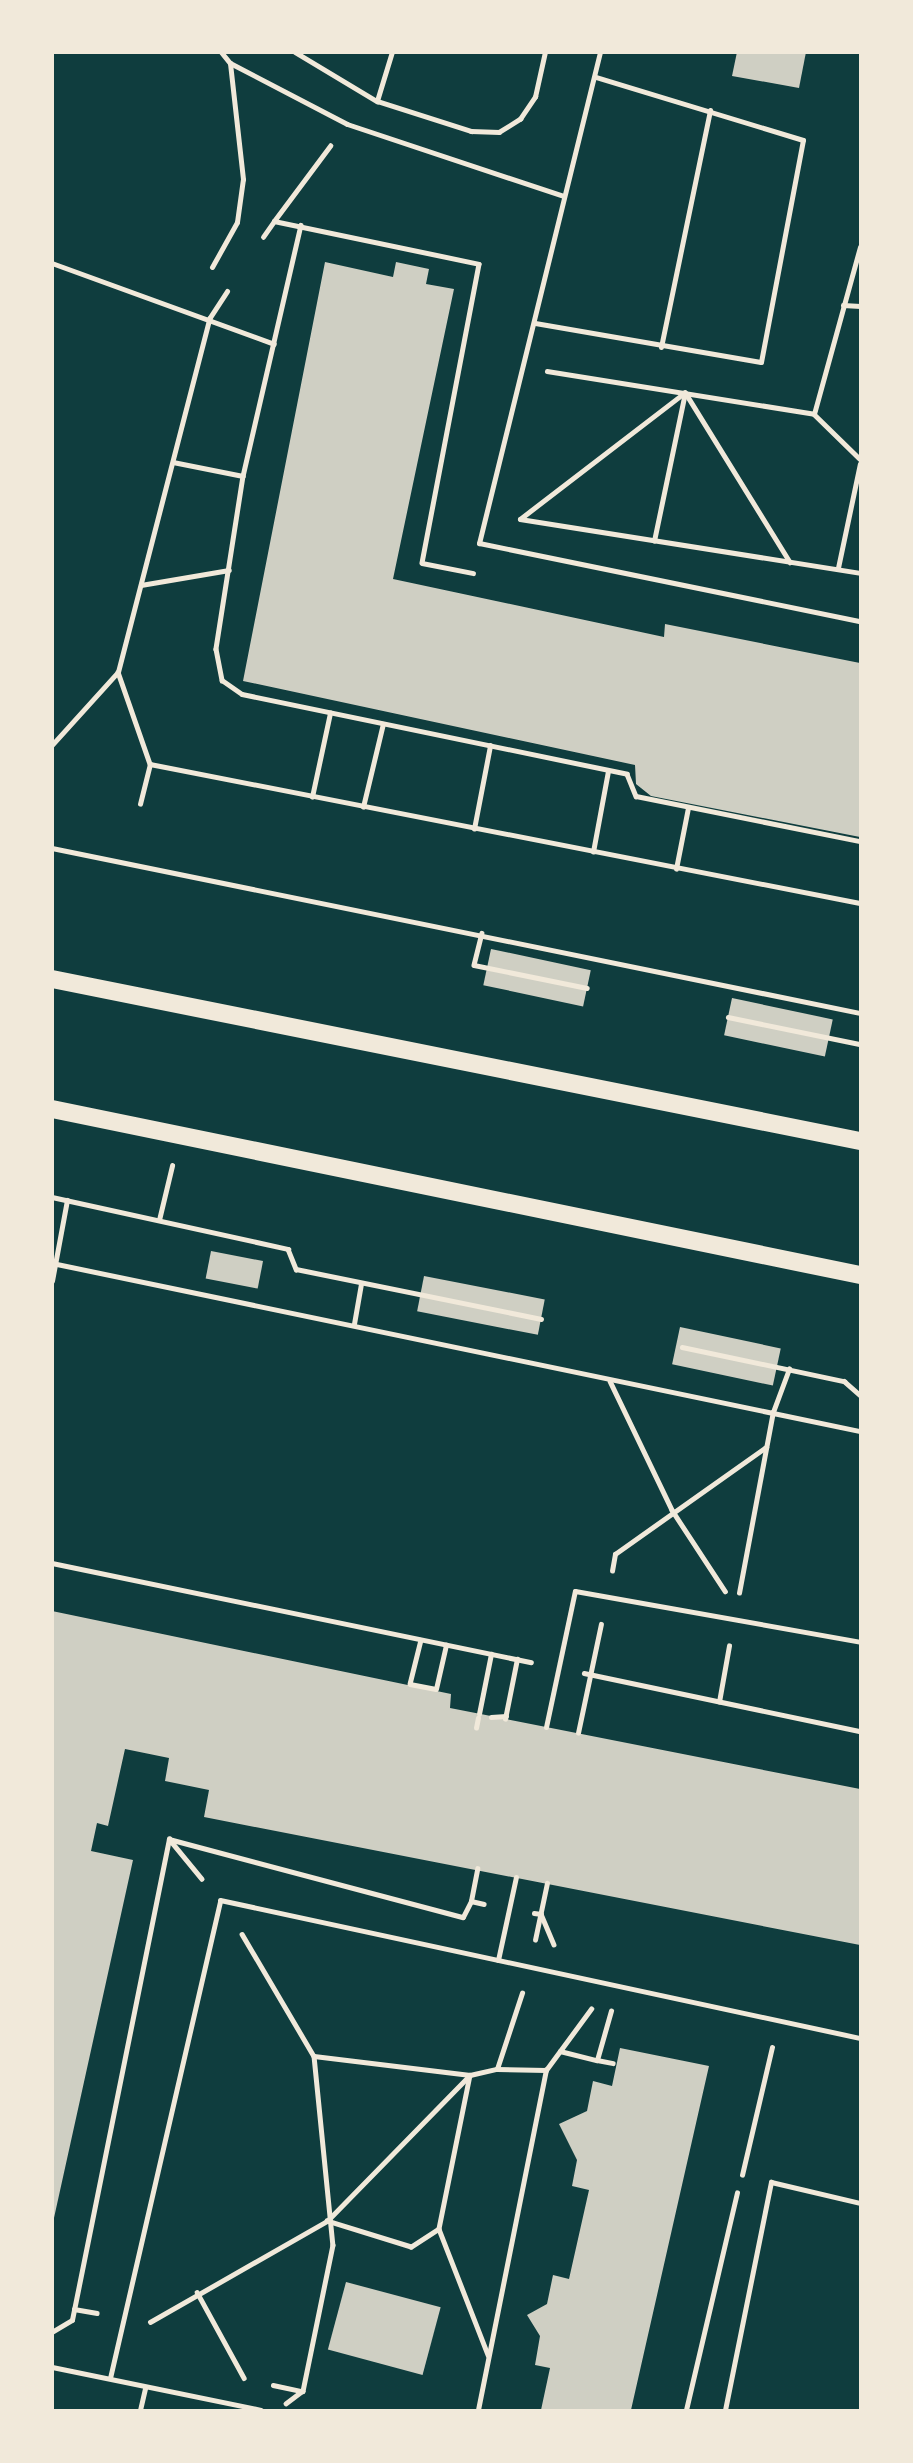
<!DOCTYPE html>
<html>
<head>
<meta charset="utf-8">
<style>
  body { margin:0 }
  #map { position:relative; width:913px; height:2463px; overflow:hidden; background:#0f3d3e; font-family:"PT Sans Narrow",sans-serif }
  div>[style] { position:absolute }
  .building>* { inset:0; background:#cfcfc3; transform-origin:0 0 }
  .path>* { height:4.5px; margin:-2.25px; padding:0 2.25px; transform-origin:2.25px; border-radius:2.25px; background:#f1e9da }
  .service>* { height:5px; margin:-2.5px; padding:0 2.5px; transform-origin:2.5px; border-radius:2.5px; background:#f1e9da }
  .primary>* { height:18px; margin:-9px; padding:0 9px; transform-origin:9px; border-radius:9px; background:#f1e9da }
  span { translate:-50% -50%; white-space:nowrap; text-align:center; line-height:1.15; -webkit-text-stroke:7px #f1e9da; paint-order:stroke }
  .frame { position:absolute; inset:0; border:54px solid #f1e9da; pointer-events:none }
</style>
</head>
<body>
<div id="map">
  <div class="building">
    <div style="clip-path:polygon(737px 52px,806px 52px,799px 88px,732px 76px)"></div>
    <div style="clip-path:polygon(325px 262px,393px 277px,396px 262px,429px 269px,426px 284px,454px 289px,393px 579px,664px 637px,665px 624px,860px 663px,860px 837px,651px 796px,636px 784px,635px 765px,243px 681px)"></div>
    <div style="left:491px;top:949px;width:102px;height:37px;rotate:12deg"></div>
    <div style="left:732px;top:998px;width:103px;height:38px;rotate:12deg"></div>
    <div style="left:211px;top:1251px;width:53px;height:28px;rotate:11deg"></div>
    <div style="left:424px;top:1276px;width:123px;height:36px;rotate:11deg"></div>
    <div style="left:680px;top:1327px;width:103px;height:38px;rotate:12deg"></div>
    <div style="clip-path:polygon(52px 1611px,451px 1694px,450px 1708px,860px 1789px,860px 1945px,204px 1817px,209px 1790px,165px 1781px,169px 1758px,125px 1749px,108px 1826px,97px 1823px,91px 1851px,133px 1860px,52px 2227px)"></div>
    <div style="clip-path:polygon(620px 2048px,709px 2066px,631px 2410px,541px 2410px,550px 2368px,535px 2365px,540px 2336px,527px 2315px,547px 2304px,553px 2275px,569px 2279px,589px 2190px,572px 2186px,577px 2160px,559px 2124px,587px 2111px,593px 2081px,612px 2086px)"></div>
    <div style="left:346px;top:2282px;width:98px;height:70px;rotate:15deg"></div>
  </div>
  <div class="path">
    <div style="left:295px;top:52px;width:96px;rotate:30.9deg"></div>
    <div style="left:377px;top:101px;width:99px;rotate:17.7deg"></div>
    <div style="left:471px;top:131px;width:28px;rotate:2deg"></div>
    <div style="left:499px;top:132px;width:25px;rotate:-32deg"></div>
    <div style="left:520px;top:119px;width:27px;rotate:-56deg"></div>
    <div style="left:535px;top:97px;width:46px;rotate:-77.5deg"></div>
    <div style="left:377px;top:101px;width:51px;rotate:-73deg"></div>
    <div style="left:274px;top:221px;width:94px;rotate:-53.3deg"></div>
    <div style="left:301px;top:225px;width:258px;rotate:103deg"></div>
    <div style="left:243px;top:476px;width:175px;rotate:98.9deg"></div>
    <div style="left:216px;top:649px;width:32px;rotate:79deg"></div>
    <div style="left:222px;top:680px;width:24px;rotate:35deg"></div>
    <div style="left:242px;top:694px;width:393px;rotate:11.7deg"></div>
    <div style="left:627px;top:774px;width:24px;rotate:68deg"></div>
    <div style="left:636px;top:796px;width:228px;rotate:11.4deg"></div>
    <div style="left:263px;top:237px;width:19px;rotate:-55deg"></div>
    <div style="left:274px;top:221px;width:209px;rotate:11.8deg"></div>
    <div style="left:479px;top:264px;width:304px;rotate:100.8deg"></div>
    <div style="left:422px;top:563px;width:52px;rotate:11.1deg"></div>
    <div style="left:52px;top:263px;width:236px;rotate:20deg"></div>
    <div style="left:843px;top:305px;width:17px;rotate:3deg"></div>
    <div style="left:547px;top:371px;width:270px;rotate:9.1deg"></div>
    <div style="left:814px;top:414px;width:64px;rotate:44.4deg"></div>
    <div style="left:685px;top:392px;width:200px;rotate:58.3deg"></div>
    <div style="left:814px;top:414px;width:173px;rotate:-74.6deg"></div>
    <div style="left:173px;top:462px;width:71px;rotate:11.3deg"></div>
    <div style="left:520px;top:519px;width:344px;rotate:9deg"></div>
    <div style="left:520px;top:519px;width:207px;rotate:-37.5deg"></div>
    <div style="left:654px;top:541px;width:151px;rotate:-78.2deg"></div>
    <div style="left:838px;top:568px;width:106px;rotate:-78.1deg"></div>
    <div style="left:141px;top:585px;width:89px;rotate:-9.7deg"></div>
    <div style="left:118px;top:672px;width:97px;rotate:70.8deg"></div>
    <div style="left:150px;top:764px;width:723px;rotate:11.08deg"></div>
    <div style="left:52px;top:745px;width:98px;rotate:-47.9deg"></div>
    <div style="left:118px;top:672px;width:365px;rotate:-75.5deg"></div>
    <div style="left:209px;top:319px;width:33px;rotate:-57deg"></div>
    <div style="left:312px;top:797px;width:86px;rotate:-77.9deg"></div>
    <div style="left:140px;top:804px;width:41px;rotate:-76deg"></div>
    <div style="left:363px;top:807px;width:85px;rotate:-76.5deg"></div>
    <div style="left:474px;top:829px;width:85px;rotate:-79.1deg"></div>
    <div style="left:52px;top:848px;width:825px;rotate:11.54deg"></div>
    <div style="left:593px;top:852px;width:82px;rotate:-79.5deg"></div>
    <div style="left:676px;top:869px;width:62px;rotate:-78.9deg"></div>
    <div style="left:482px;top:933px;width:33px;rotate:104deg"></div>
    <div style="left:474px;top:965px;width:115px;rotate:11.5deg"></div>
    <div style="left:728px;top:1017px;width:135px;rotate:11.6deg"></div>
    <div style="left:52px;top:1197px;width:242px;rotate:12.4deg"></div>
    <div style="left:288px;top:1249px;width:22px;rotate:68deg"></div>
    <div style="left:296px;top:1269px;width:250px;rotate:11.5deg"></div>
    <div style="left:159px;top:1220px;width:56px;rotate:-76.5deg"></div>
    <div style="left:52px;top:1263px;width:825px;rotate:11.75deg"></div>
    <div style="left:52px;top:1281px;width:82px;rotate:-79.5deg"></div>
    <div style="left:354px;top:1324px;width:41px;rotate:-80.1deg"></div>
    <div style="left:682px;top:1347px;width:166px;rotate:11.9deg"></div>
    <div style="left:844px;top:1381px;width:21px;rotate:41deg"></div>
    <div style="left:610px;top:1381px;width:143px;rotate:64.3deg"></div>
    <div style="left:672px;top:1510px;width:97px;rotate:56.8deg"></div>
    <div style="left:52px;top:1563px;width:489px;rotate:11.7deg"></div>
    <div style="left:612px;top:1571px;width:17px;rotate:-80deg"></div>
    <div style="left:615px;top:1554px;width:185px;rotate:-35.3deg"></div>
    <div style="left:739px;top:1593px;width:184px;rotate:-79.4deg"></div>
    <div style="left:773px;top:1412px;width:46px;rotate:-69.6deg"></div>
    <div style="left:421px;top:1640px;width:45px;rotate:104deg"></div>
    <div style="left:410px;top:1684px;width:26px;rotate:11deg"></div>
    <div style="left:436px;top:1689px;width:45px;rotate:-77.2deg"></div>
    <div style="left:584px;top:1673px;width:282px;rotate:11.9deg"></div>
    <div style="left:719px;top:1702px;width:57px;rotate:-79.9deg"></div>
    <div style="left:479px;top:1714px;width:61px;rotate:-78.7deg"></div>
    <div style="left:491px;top:1717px;width:15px;rotate:-4deg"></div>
    <div style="left:505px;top:1719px;width:61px;rotate:-78.7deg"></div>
    <div style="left:476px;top:1728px;width:10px;rotate:-79deg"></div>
    <div style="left:578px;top:1733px;width:111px;rotate:-78.1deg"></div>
    <div style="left:170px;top:1840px;width:50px;rotate:50.6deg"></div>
    <div style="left:471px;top:1901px;width:33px;rotate:-79deg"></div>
    <div style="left:534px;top:1913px;width:7px;rotate:8deg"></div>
    <div style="left:541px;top:1914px;width:33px;rotate:67deg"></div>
    <div style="left:242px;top:1934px;width:142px;rotate:59.5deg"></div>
    <div style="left:314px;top:2056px;width:190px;rotate:84.3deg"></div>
    <div style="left:333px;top:2245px;width:149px;rotate:101.6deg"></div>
    <div style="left:303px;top:2391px;width:21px;rotate:143deg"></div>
    <div style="left:535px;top:1940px;width:58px;rotate:-78.1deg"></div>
    <div style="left:560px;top:2051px;width:38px;rotate:14deg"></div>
    <div style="left:597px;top:2060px;width:51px;rotate:-74.1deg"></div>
    <div style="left:314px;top:2056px;width:157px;rotate:6.9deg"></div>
    <div style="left:470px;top:2075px;width:157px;rotate:101.4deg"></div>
    <div style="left:439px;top:2229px;width:33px;rotate:147deg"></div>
    <div style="left:411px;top:2247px;width:88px;rotate:-162.8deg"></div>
    <div style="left:597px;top:2060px;width:16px;rotate:11deg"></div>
    <div style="left:497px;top:2069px;width:49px;rotate:1.2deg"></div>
    <div style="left:742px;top:2175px;width:131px;rotate:-76.8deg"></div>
    <div style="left:439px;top:2229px;width:135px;rotate:68.7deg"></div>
    <div style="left:197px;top:2292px;width:98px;rotate:61.3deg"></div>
    <div style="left:74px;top:2309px;width:23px;rotate:10deg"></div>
    <div style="left:150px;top:2322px;width:204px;rotate:-29.7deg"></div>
    <div style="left:327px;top:2221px;width:204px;rotate:-45.6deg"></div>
    <div style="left:470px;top:2075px;width:28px;rotate:-13deg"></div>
    <div style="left:497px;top:2069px;width:80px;rotate:-71.8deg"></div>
    <div style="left:52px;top:2332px;width:23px;rotate:-31deg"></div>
    <div style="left:72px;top:2320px;width:491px;rotate:-78.6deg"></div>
    <div style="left:169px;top:1839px;width:304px;rotate:14.9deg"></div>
    <div style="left:463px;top:1917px;width:18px;rotate:-63deg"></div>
    <div style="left:471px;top:1901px;width:13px;rotate:13deg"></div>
    <div style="left:273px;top:2385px;width:30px;rotate:12deg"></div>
    <div style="left:478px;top:2410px;width:347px;rotate:-78.7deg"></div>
    <div style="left:546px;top:2070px;width:76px;rotate:-53.6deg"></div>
    <div style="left:686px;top:2410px;width:223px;rotate:-76.8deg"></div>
  </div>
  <div class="service">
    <div style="left:221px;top:52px;width:14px;rotate:51deg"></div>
    <div style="left:230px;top:63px;width:132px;rotate:27.5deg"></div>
    <div style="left:347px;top:124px;width:228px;rotate:18.4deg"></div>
    <div style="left:600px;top:52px;width:506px;rotate:103.84deg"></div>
    <div style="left:479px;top:543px;width:389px;rotate:11.6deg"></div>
    <div style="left:212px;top:267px;width:51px;rotate:-60.9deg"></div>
    <div style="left:237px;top:222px;width:43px;rotate:-82.1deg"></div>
    <div style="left:243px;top:179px;width:117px;rotate:-96.4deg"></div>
    <div style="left:535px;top:323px;width:229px;rotate:9.8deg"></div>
    <div style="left:761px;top:362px;width:226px;rotate:-79.3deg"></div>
    <div style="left:803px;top:140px;width:217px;rotate:-163.1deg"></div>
    <div style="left:661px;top:347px;width:242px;rotate:-78.3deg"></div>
    <div style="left:546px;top:1727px;width:139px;rotate:-78deg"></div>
    <div style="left:575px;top:1591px;width:290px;rotate:10.1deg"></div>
    <div style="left:498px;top:1960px;width:85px;rotate:-77.8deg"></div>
    <div style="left:52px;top:2367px;width:213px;rotate:11.6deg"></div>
    <div style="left:110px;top:2378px;width:490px;rotate:-77deg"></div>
    <div style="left:220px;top:1900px;width:655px;rotate:12.17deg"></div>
    <div style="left:140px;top:2410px;width:23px;rotate:-77deg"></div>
    <div style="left:725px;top:2410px;width:233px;rotate:-78.6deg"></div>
    <div style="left:771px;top:2182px;width:91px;rotate:13.3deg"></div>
  </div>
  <div class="primary">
    <div style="left:52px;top:979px;width:824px;rotate:11.34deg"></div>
    <div style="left:52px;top:1109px;width:825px;rotate:11.61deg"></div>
  </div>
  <div class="frame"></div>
</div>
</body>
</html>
